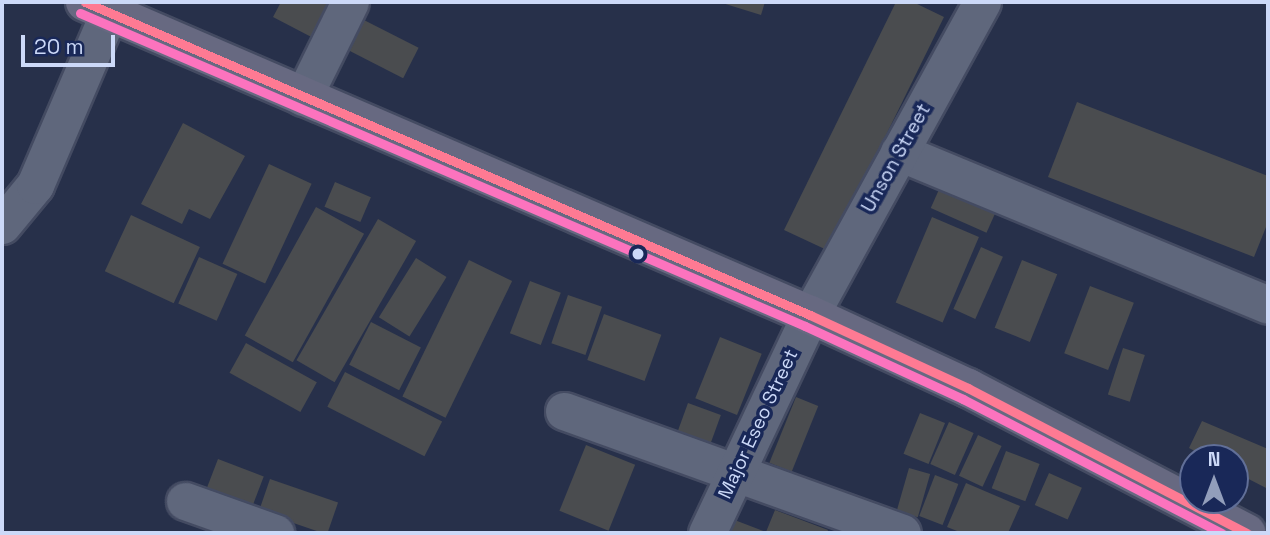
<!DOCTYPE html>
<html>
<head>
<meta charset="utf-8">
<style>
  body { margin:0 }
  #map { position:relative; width:1270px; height:535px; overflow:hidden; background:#27304a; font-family:"Space Grotesk",sans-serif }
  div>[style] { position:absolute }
  .building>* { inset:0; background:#4a4c4f; transform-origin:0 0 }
  .roads { filter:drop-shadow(2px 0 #444b62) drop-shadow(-2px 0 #444b62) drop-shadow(0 2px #444b62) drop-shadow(0 -2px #444b62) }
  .minor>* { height:37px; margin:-18.5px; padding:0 18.5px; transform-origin:18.5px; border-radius:18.5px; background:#5f677c }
  .major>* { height:38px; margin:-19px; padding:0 19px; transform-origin:19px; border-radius:19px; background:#676981 }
  .bus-1>* { height:9px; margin:-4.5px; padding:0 4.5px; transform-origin:4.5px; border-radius:4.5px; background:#fe7a93 }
  .bus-2>* { height:9px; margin:-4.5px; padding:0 4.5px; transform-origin:4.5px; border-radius:4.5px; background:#fc73be }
  .dots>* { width:19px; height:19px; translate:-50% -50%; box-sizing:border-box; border:4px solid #192858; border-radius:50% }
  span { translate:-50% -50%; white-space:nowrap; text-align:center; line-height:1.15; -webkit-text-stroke:7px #192858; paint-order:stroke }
  .street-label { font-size:19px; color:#ccd9f8 }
  .frame { position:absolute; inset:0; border:4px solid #ccd9f8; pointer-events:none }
  .north { position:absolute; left:1179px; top:444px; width:70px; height:70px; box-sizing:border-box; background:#192858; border:2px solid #616f98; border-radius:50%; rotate:0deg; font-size:19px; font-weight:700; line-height:28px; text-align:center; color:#ccd9f8 }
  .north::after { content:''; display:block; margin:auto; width:24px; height:32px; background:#929ebb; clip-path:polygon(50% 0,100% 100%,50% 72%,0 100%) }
  .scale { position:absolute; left:21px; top:35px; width:94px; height:32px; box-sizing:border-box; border:4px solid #ccd9f8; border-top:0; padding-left:9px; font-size:21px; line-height:24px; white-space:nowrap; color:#ccd9f8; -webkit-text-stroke:5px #192858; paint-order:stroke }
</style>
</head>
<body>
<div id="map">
  <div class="building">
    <div style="clip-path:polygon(281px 2px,340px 2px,319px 41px,273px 17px)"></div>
    <div style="clip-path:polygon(719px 2px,765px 2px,761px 15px)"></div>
    <div style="clip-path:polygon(896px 2px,913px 2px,944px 17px,829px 251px,784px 230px)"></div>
    <div style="left:358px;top:17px;width:68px;height:34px;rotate:27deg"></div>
    <div style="clip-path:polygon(1077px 102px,1268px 176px,1268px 222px,1254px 257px,1048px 177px)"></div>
    <div style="clip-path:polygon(183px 123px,245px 156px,210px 219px,189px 209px,182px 224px,141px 204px)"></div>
    <div style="left:269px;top:164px;width:47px;height:110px;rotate:25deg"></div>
    <div style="left:945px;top:176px;width:61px;height:35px;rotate:24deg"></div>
    <div style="left:335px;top:182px;width:39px;height:27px;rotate:23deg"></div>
    <div style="left:316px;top:207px;width:55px;height:147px;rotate:29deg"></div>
    <div style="left:131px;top:215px;width:76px;height:62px;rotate:25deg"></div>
    <div style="left:932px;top:217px;width:51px;height:93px;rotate:23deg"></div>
    <div style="left:378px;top:219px;width:44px;height:163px;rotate:30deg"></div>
    <div style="left:981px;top:247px;width:24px;height:68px;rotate:24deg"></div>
    <div style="left:199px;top:257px;width:42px;height:51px;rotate:24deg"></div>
    <div style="left:416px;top:258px;width:36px;height:70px;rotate:32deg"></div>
    <div style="left:469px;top:260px;width:48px;height:152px;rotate:26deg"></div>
    <div style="left:1022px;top:260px;width:38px;height:73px;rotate:22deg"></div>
    <div style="left:530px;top:281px;width:33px;height:56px;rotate:21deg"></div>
    <div style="left:1090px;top:286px;width:47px;height:72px;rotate:21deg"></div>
    <div style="left:568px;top:295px;width:36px;height:51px;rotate:19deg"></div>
    <div style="left:604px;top:314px;width:61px;height:49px;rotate:20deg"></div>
    <div style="left:371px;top:322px;width:56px;height:48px;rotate:27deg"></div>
    <div style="left:720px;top:337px;width:45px;height:66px;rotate:22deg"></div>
    <div style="left:246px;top:343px;width:81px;height:34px;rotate:29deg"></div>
    <div style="left:1123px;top:348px;width:23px;height:49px;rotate:18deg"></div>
    <div style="left:345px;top:372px;width:109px;height:39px;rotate:27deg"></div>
    <div style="left:796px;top:397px;width:24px;height:71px;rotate:22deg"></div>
    <div style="left:688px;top:403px;width:35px;height:47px;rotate:20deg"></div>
    <div style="left:920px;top:413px;width:27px;height:44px;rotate:22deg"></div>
    <div style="clip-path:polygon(1202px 421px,1268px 449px,1268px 489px,1235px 472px,1235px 458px,1208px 458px,1189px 448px)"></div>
    <div style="left:949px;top:422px;width:27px;height:46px;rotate:24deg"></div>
    <div style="left:978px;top:435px;width:26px;height:45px;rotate:25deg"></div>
    <div style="left:586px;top:445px;width:53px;height:71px;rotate:22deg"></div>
    <div style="left:1006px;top:451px;width:36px;height:40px;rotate:21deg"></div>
    <div style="left:218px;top:459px;width:49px;height:37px;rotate:21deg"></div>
    <div style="left:909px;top:468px;width:22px;height:45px;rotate:16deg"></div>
    <div style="left:1049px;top:473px;width:36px;height:35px;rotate:24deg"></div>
    <div style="left:935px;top:475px;width:25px;height:44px;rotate:21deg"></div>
    <div style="left:270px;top:479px;width:72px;height:34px;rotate:19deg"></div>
    <div style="clip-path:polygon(966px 483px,1020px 506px,1008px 533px,962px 533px,947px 527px)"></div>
    <div style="clip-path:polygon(775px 510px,828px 530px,827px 533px,727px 533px,732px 519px,766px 532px)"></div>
  </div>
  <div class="roads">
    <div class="minor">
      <div style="left:303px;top:97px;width:106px;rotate:-63.7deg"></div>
      <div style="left:899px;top:152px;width:399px;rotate:22.5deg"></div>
      <div style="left:2px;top:225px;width:52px;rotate:-50.5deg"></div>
      <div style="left:35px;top:185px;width:188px;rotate:-66.8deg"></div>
      <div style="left:564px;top:411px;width:359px;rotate:19.8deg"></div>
      <div style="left:185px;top:501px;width:96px;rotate:19.6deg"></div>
      <div style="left:707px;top:533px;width:241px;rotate:-64.7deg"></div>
      <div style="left:810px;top:315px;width:357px;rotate:-61.2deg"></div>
    </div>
    <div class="major">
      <div style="left:85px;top:2px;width:790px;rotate:23.35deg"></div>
      <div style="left:810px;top:315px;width:174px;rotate:24.8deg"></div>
      <div style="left:968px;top:388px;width:314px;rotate:27.5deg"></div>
    </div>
  </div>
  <div class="bus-1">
    <div style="left:85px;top:2px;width:790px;rotate:23.35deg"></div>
    <div style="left:810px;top:315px;width:174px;rotate:24.8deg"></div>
    <div style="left:968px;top:388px;width:314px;rotate:27.5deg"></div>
  </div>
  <div class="bus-2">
    <div style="left:80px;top:13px;width:790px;rotate:23.35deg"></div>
    <div style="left:805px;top:326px;width:174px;rotate:24.8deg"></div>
    <div style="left:963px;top:399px;width:291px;rotate:27.4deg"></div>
  </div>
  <div class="dots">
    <div style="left:638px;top:254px;background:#ccd9f8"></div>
  </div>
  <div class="street-label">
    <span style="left:896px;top:158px;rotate:-61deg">Unson Street</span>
    <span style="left:758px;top:424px;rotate:-65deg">Major Eseo Street</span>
  </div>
  <div class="frame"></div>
  <div class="north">N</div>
  <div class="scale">20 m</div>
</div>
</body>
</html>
